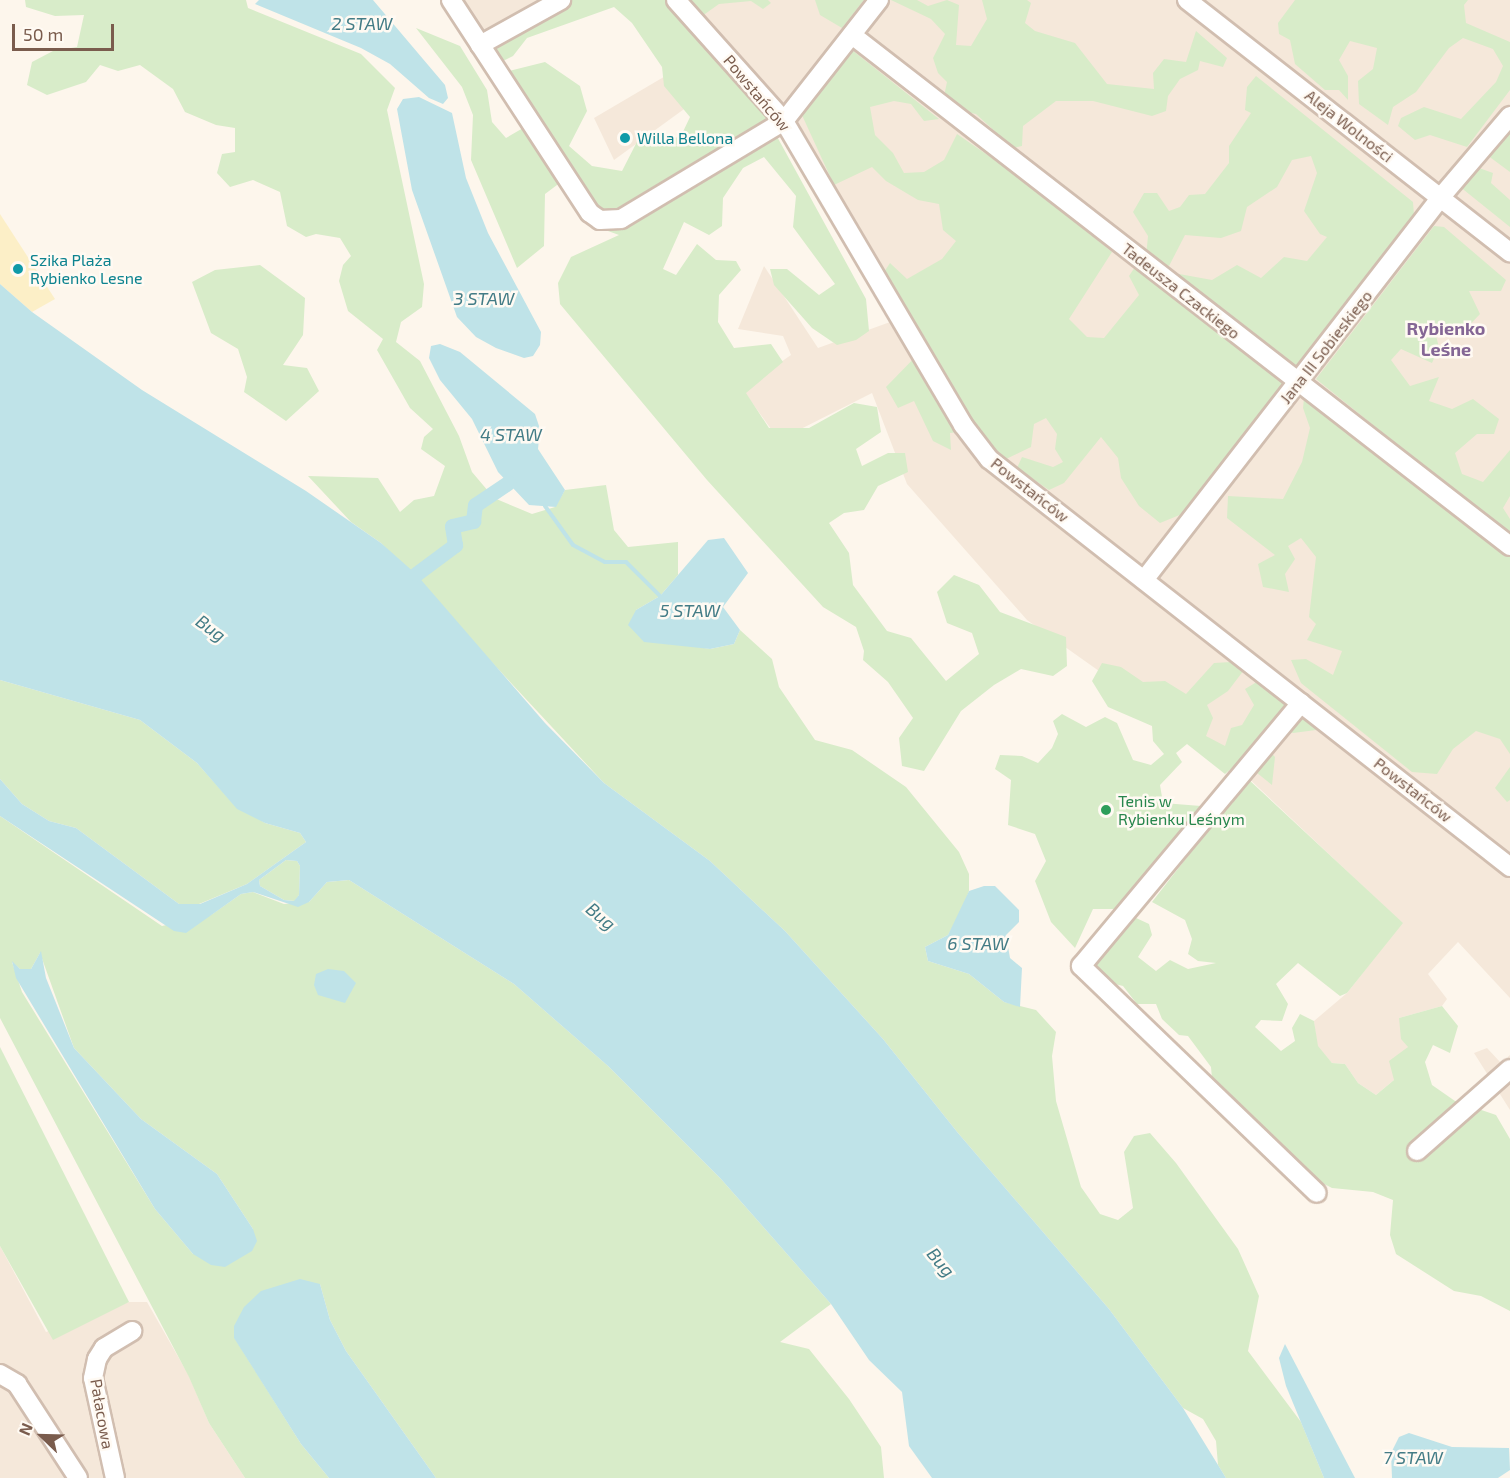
<!DOCTYPE html>
<html>
<head>
<meta charset="utf-8">
<style>
  body { margin:0 }
  #map { position:relative; width:1510px; height:1478px; overflow:hidden; background:#fdf6ec; font-family:"Exo 2",sans-serif }
  div>[style] { position:absolute }
  .residential>* { inset:0; background:#f5e8da }
  .green>* { inset:0; background:#d8ecc9 }
  .sand>* { inset:0; background:#fcefc7 }
  .water>* { inset:0; background:#bfe3e8 }
  .stream>* { height:4px; margin:-2px; padding:0 2px; transform-origin:2px; border-radius:2px; background:#bfe3e8 }
  .canal>* { height:15px; margin:-7.5px; padding:0 7.5px; transform-origin:7.5px; border-radius:7.5px; background:#bfe3e8 }
  .roads { filter:drop-shadow(2px 0 #d1beb0) drop-shadow(-2px 0 #d1beb0) drop-shadow(0 2px #d1beb0) drop-shadow(0 -2px #d1beb0) }
  .minor>* { height:18px; margin:-9px; padding:0 9px; transform-origin:9px; border-radius:9px; background:#fff }
  .dots>* { width:16px; height:16px; translate:-50% -50%; box-sizing:border-box; border:3px solid #fffaf3; border-radius:50% }
  span { translate:-50% -50%; white-space:nowrap; text-align:center; line-height:1.15; -webkit-text-stroke:5px #fffaf3; paint-order:stroke }
  .street-label { font-size:16px; color:#7a5c4d }
  .culture-label { font-size:16px; color:#0d838f }
  .left { translate:0 -50%; text-align:left }
  .leisure-label { font-size:16px; color:#27864d }
  .water-label { font-size:18px; color:#437c86; font-style:italic }
  .neighbourhood-label { font-size:18px; color:#846695; font-weight:700 }
  .north { position:absolute; left:12px; top:1406px; width:60px; height:60px; -webkit-text-stroke:4px #fffaf3; paint-order:stroke; rotate:293deg; font-size:16px; font-weight:700; line-height:24px; text-align:center; color:#7a5c4d }
  .north::after { content:''; display:block; margin:auto; width:21px; height:27px; background:#7a5c4d; clip-path:polygon(50% 0,100% 100%,50% 72%,0 100%) }
  .scale { position:absolute; left:12px; top:24px; width:102px; height:27px; box-sizing:border-box; border:3px solid #7a5c4d; border-top:0; padding-left:8px; font-size:18px; line-height:21px; white-space:nowrap; color:#7a5c4d; -webkit-text-stroke:4px #fffaf3; paint-order:stroke }
</style>
</head>
<body>
<div id="map">
  <div class="residential">
    <div style="clip-path:polygon(451px 0,581px 0,480px 45px)"></div>
    <div style="clip-path:polygon(655px 0,1510px 0,1510px 998px,1458px 942px,1428px 974px,1447px 999px,1442px 1006px,1399px 1018px,1408px 1047px,1394px 1080px,1376px 1095px,1358px 1083px,1345px 1064px,1332px 1063px,1317px 1046px,1314px 1021px,1347px 993px,1402px 923px,1243px 773px,1027px 620px,907px 484px,872px 393px,779px 440px,742px 389px,791px 355px,783px 336px,738px 329px,764px 266px,818px 348px,893px 321px,778px 102px,713px 88px,614px 160px,594px 118px,696px 58px)"></div>
    <div style="clip-path:polygon(1487px 1048px,1501px 1063px,1510px 1055px,1510px 1110px,1474px 1053px)"></div>
    <div style="clip-path:polygon(0 1246px,46px 1332px,129px 1302px,147px 1302px,189px 1376px,209px 1423px,245px 1478px,0 1478px)"></div>
  </div>
  <div class="green">
    <div style="clip-path:polygon(25px 0,246px 0,248px 8px,361px 54px,395px 88px,387px 110px,424px 284px,422px 307px,401px 322px,396px 342px,420px 361px,459px 436px,472px 472px,494px 498px,532px 514px,555px 507px,565px 490px,606px 485px,614px 530px,628px 547px,678px 542px,678px 575px,660px 596px,636px 610px,680px 644px,710px 649px,734px 644px,740px 630px,772px 659px,779px 687px,815px 740px,852px 750px,906px 787px,959px 852px,969px 874px,969px 891px,962px 910px,948px 935px,925px 947px,928px 961px,969px 974px,1004px 1002px,1036px 1010px,1056px 1032px,1052px 1056px,1056px 1101px,1081px 1187px,1100px 1214px,1118px 1220px,1133px 1208px,1124px 1152px,1134px 1136px,1150px 1133px,1176px 1163px,1238px 1249px,1259px 1296px,1248px 1351px,1301px 1422px,1324px 1478px,1226px 1478px,1218px 1465px,1216px 1441px,1203px 1419px,1183px 1408px,1109px 1309px,958px 1133px,883px 1039px,785px 931px,710px 861px,604px 783px,381px 543px,351px 522px,308px 476px,378px 478px,400px 512px,414px 500px,434px 496px,445px 466px,421px 449px,424px 437px,433px 429px,410px 408px,377px 350px,383px 339px,348px 311px,339px 281px,343px 265px,351px 256px,340px 238px,316px 234px,306px 237px,287px 226px,280px 192px,253px 180px,230px 187px,217px 173px,222px 154px,235px 152px,235px 128px,216px 125px,185px 112px,173px 89px,140px 65px,118px 71px,100px 65px,86px 82px,47px 95px,27px 85px,32px 62px,53px 51px,77px 47px,84px 15px,55px 16px,26px 7px)"></div>
    <div style="clip-path:polygon(572px 0,768px 0,771px 3px,763px 9px,751px 1px,719px 4px,688px 26px,763px 111px,866px 299px,869px 331px,856px 340px,837px 345px,812px 328px,774px 285px,770px 269px,787px 269px,819px 295px,835px 284px,793px 227px,796px 196px,764px 157px,743px 168px,723px 198px,722px 226px,709px 235px,684px 222px,663px 269px,676px 275px,697px 244px,716px 260px,736px 261px,741px 270px,719px 295px,718px 322px,734px 348px,771px 344px,783px 362px,746px 393px,769px 428px,809px 428px,854px 403px,877px 407px,881px 432px,856px 449px,862px 466px,888px 453px,905px 453px,908px 472px,878px 486px,864px 510px,844px 513px,829px 523px,849px 553px,853px 585px,887px 631px,911px 638px,946px 681px,979px 654px,972px 633px,947px 623px,937px 592px,954px 575px,979px 585px,1000px 612px,1066px 637px,1067px 666px,1053px 676px,1021px 669px,994px 685px,961px 711px,924px 771px,902px 766px,899px 738px,913px 718px,888px 682px,863px 660px,864px 651px,856px 627px,823px 607px,707px 480px,560px 304px,558px 283px,571px 257px,619px 235px,586px 223px,565px 179px,545px 194px,544px 246px,517px 268px,471px 160px,473px 115px,462px 87px,416px 28px,460px 46px,487px 90px,492px 122px,506px 138px,530px 124px,506px 81px,509px 71px,545px 62px,580px 86px,587px 111px,569px 146px,592px 166px,622px 171px,642px 132px,680px 138px,690px 117px,664px 86px,662px 67px,632px 23px,614px 7px,527px 38px,513px 56px,503px 61px,491px 45px)"></div>
    <div style="clip-path:polygon(815px 0,864px 0,842px 28px,820px 15px)"></div>
    <div style="clip-path:polygon(891px 0,917px 0,928px 6px,947px 0,959px 5px,956px 45px,971px 46px,987px 19px,982px 0,1027px 0,1031px 3px,1025px 23px,1035px 31px,1075px 43px,1107px 84px,1154px 89px,1153px 73px,1164px 59px,1186px 62px,1196px 31px,1227px 58px,1223px 67px,1200px 61px,1198px 70px,1180px 79px,1168px 96px,1166px 111px,1152px 116px,1093px 101px,1056px 101px,1023px 126px,1022px 146px,1013px 148px,976px 114px,961px 111px,944px 96px,947px 82px,938px 73px,933px 58px,945px 34px,931px 19px)"></div>
    <div style="clip-path:polygon(1295px 0,1468px 0,1464px 5px,1466px 23px,1510px 42px,1510px 90px,1467px 147px,1430px 135px,1415px 140px,1398px 126px,1401px 118px,1424px 107px,1461px 119px,1496px 82px,1503px 66px,1493px 49px,1463px 38px,1449px 48px,1416px 92px,1393px 107px,1388px 125px,1359px 104px,1358px 81px,1373px 69px,1377px 48px,1350px 41px,1339px 60px,1348px 76px,1348px 100px,1339px 90px,1325px 90px,1295px 64px,1290px 40px,1279px 34px,1278px 23px)"></div>
    <div style="clip-path:polygon(852px 50px,939px 119px,924px 121px,911px 104px,894px 101px,870px 107px,875px 135px,893px 153px,904px 173px,924px 172px,944px 160px,957px 134px,1024px 180px,1112px 252px,1069px 319px,1087px 337px,1104px 338px,1139px 295px,1129px 276px,1135px 267px,1165px 292px,1179px 274px,1212px 280px,1237px 265px,1261px 278px,1284px 257px,1307px 261px,1327px 237px,1320px 234px,1304px 211px,1317px 173px,1311px 156px,1292px 160px,1277px 187px,1247px 207px,1241px 231px,1221px 238px,1185px 235px,1169px 266px,1146px 256px,1148px 236px,1133px 212px,1144px 193px,1157px 193px,1169px 211px,1180px 207px,1189px 195px,1205px 194px,1229px 163px,1229px 146px,1251px 113px,1245px 110px,1247px 87px,1256px 76px,1413px 202px,1414px 215px,1187px 512px,1160px 523px,1139px 506px,1121px 478px,1118px 458px,1101px 437px,1064px 483px,1049px 490px,1017px 468px,1022px 457px,1053px 467px,1063px 462px,1055px 449px,1057px 434px,1046px 418px,1034px 424px,1031px 447px,1004px 460px,958px 432px,950px 433px,951px 450px,933px 441px,914px 401px,898px 408px,886px 387px,925px 347px,884px 272px,890px 263px,907px 279px,942px 259px,956px 241px,943px 230px,939px 204px,918px 200px,886px 181px,872px 167px,834px 185px,801px 113px)"></div>
    <div style="clip-path:polygon(1510px 124px,1510px 172px,1487px 155px)"></div>
    <div style="clip-path:polygon(1479px 168px,1493px 173px,1491px 183px,1510px 200px,1510px 227px,1459px 186px)"></div>
    <div style="clip-path:polygon(1434px 226px,1444px 227px,1506px 280px,1501px 291px,1469px 291px,1480px 314px,1461px 334px,1436px 336px,1439px 347px,1432px 363px,1401px 349px,1391px 360px,1410px 386px,1439px 377px,1429px 401px,1452px 409px,1473px 399px,1499px 419px,1494px 434px,1477px 434px,1455px 453px,1462px 474px,1483px 482px,1510px 450px,1510px 496px,1503px 508px,1510px 519px,1510px 754px,1500px 739px,1476px 731px,1453px 749px,1437px 774px,1412px 772px,1301px 683px,1291px 660px,1306px 659px,1333px 675px,1342px 651px,1307px 640px,1316px 624px,1309px 617px,1316px 557px,1301px 538px,1288px 546px,1295px 559px,1285px 574px,1289px 592px,1263px 587px,1258px 564px,1275px 555px,1227px 518px,1228px 496px,1283px 499px,1302px 462px,1310px 428px,1303px 408px,1304px 398px,1420px 486px,1430px 471px,1316px 379px)"></div>
    <div style="clip-path:polygon(260px 265px,305px 298px,303px 335px,283px 365px,307px 368px,319px 391px,286px 421px,244px 392px,247px 377px,238px 349px,211px 333px,192px 282px,215px 270px)"></div>
    <div style="clip-path:polygon(1231px 662px,1244px 670px,1228px 691px,1207px 705px,1213px 718px,1206px 736px,1225px 746px,1231px 728px,1242px 725px,1254px 705px,1245px 689px,1260px 680px,1313px 720px,1316px 730px,1293px 733px,1271px 723px,1260px 741px,1275px 757px,1272px 785px,1241px 760px,1225px 774px,1187px 744px,1176px 753px,1182px 762px,1160px 785px,1163px 803px,1201px 806px,1181px 837px,1120px 909px,1093px 909px,1075px 948px,1051px 922px,1035px 881px,1046px 861px,1035px 834px,1008px 825px,1011px 780px,995px 769px,1000px 755px,1022px 756px,1038px 763px,1052px 748px,1058px 734px,1053px 721px,1062px 714px,1086px 727px,1105px 717px,1117px 723px,1133px 760px,1151px 765px,1164px 754px,1153px 741px,1152px 726px,1108px 707px,1092px 681px,1102px 663px,1121px 667px,1143px 682px,1165px 681px,1186px 694px,1214px 663px)"></div>
    <div style="clip-path:polygon(0 680px,140px 720px,197px 763px,229px 799px,265px 823px,300px 833px,306px 842px,247px 884px,199px 904px,179px 904px,76px 828px,49px 821px,22px 804px,0 779px)"></div>
    <div style="clip-path:polygon(1510px 767px,1510px 800px,1507px 802px,1495px 788px)"></div>
    <div style="clip-path:polygon(1248px 779px,1403px 923px,1347px 993px,1340px 996px,1298px 963px,1276px 984px,1288px 1004px,1282px 1021px,1261px 1020px,1255px 1027px,1281px 1051px,1295px 1041px,1292px 1028px,1300px 1014px,1314px 1021px,1318px 1046px,1332px 1063px,1345px 1064px,1358px 1083px,1376px 1095px,1394px 1080px,1389px 1061px,1408px 1047px,1401px 1039px,1399px 1018px,1442px 1006px,1458px 1026px,1450px 1053px,1433px 1045px,1425px 1062px,1432px 1085px,1455px 1101px,1496px 1115px,1510px 1139px,1510px 1311px,1481px 1296px,1454px 1291px,1396px 1254px,1390px 1235px,1393px 1200px,1373px 1192px,1332px 1188px,1281px 1162px,1213px 1090px,1211px 1067px,1188px 1036px,1179px 1035px,1162px 1019px,1156px 1004px,1137px 1004px,1123px 986px,1107px 982px,1090px 968px,1134px 917px,1149px 924px,1152px 935px,1138px 957px,1156px 971px,1170px 960px,1188px 969px,1216px 963px,1198px 961px,1188px 954px,1192px 939px,1185px 920px,1152px 902px)"></div>
    <div style="clip-path:polygon(evenodd,0 816px,162px 926px,211px 915px,241px 894px,253px 892px,284px 904px,309px 902px,327px 882px,349px 880px,514px 984px,608px 1066px,721px 1179px,831px 1304px,780px 1342px,809px 1349px,849px 1399px,881px 1447px,884px 1478px,436px 1478px,346px 1351px,330px 1320px,320px 1284px,234px 1337px,301px 1444px,329px 1478px,245px 1478px,209px 1423px,189px 1377px,0 1018px,0 816px,40px 953px,74px 1048px,141px 1119px,217px 1174px,253px 1229px,193px 1254px,155px 1209px,22px 992px,12px 962px,20px 969px,31px 969px,40px 953px)"></div>
    <div style="clip-path:polygon(286px 860px,297px 861px,300px 866px,299px 895px,295px 901px,284px 900px,260px 886px,259px 880px)"></div>
    <div style="clip-path:polygon(0 1047px,129px 1302px,53px 1340px,0 1246px)"></div>
  </div>
  <div class="sand">
    <div style="clip-path:polygon(0 214px,55px 299px,32px 312px,0 284px)"></div>
  </div>
  <div class="water">
    <div style="clip-path:polygon(259px 0,373px 0,445px 85px,448px 98px,443px 104px,429px 98px,390px 64px,361px 48px,255px 4px)"></div>
    <div style="clip-path:polygon(419px 97px,452px 113px,466px 178px,488px 233px,541px 332px,540px 345px,533px 356px,524px 358px,496px 348px,476px 337px,457px 317px,412px 190px,397px 109px,403px 99px)"></div>
    <div style="clip-path:polygon(evenodd,0 284px,32px 312px,142px 390px,306px 491px,381px 543px,416px 574px,545px 723px,604px 783px,710px 861px,785px 931px,883px 1039px,958px 1133px,1109px 1309px,1183px 1408px,1226px 1478px,932px 1478px,909px 1446px,902px 1392px,869px 1360px,831px 1304px,721px 1179px,608px 1066px,514px 984px,349px 880px,327px 882px,309px 902px,298px 907px,253px 892px,241px 894px,186px 933px,174px 931px,0 816px,0 779px,22px 804px,49px 821px,76px 828px,179px 904px,200px 904px,247px 884px,306px 842px,300px 833px,265px 823px,237px 809px,197px 763px,140px 720px,0 680px,0 284px,286px 860px,297px 861px,300px 866px,299px 895px,294px 901px,284px 900px,260px 886px,259px 880px,286px 860px)"></div>
    <div style="clip-path:polygon(440px 344px,460px 352px,535px 414px,540px 429px,538px 449px,565px 490px,556px 507px,529px 505px,498px 472px,472px 419px,440px 380px,429px 358px,431px 346px)"></div>
    <div style="clip-path:polygon(724px 538px,748px 573px,723px 607px,740px 630px,734px 644px,710px 649px,644px 642px,628px 625px,636px 610px,660px 596px,708px 540px)"></div>
    <div style="clip-path:polygon(984px 886px,995px 886px,1019px 910px,1019px 922px,1006px 935px,1010px 958px,1022px 968px,1020px 1007px,1004px 1002px,969px 974px,928px 961px,925px 947px,948px 935px,969px 891px)"></div>
    <div style="clip-path:polygon(41px 951px,46px 978px,74px 1048px,141px 1119px,217px 1174px,253px 1229px,257px 1241px,252px 1251px,225px 1267px,211px 1265px,193px 1254px,155px 1209px,16px 978px,12px 961px,20px 969px,31px 969px)"></div>
    <div style="clip-path:polygon(328px 969px,344px 971px,356px 983px,345px 1003px,318px 995px,314px 985px,316px 974px)"></div>
    <div style="clip-path:polygon(300px 1279px,320px 1284px,330px 1320px,346px 1351px,436px 1478px,329px 1478px,301px 1444px,234px 1338px,234px 1326px,244px 1307px,261px 1291px)"></div>
    <div style="clip-path:polygon(1285px 1344px,1355px 1478px,1324px 1478px,1286px 1386px,1279px 1358px)"></div>
    <div style="clip-path:polygon(1409px 1433px,1452px 1447px,1509px 1448px,1510px 1470px,1498px 1478px,1392px 1478px,1391px 1453px,1399px 1437px)"></div>
  </div>
  <div class="stream">
    <div style="left:545px;top:506px;width:48px;rotate:54.3deg"></div>
    <div style="left:573px;top:545px;width:36px;rotate:28deg"></div>
    <div style="left:605px;top:562px;width:21px"></div>
    <div style="left:626px;top:562px;width:48px;rotate:45deg"></div>
  </div>
  <div class="canal">
    <div style="left:416px;top:574px;width:49px;rotate:-36.6deg"></div>
    <div style="left:455px;top:545px;width:19px;rotate:-99deg"></div>
    <div style="left:452px;top:526px;width:22px;rotate:-13deg"></div>
    <div style="left:473px;top:521px;width:16px;rotate:-83deg"></div>
    <div style="left:475px;top:505px;width:40px;rotate:-34deg"></div>
  </div>
  <div class="roads">
    <div class="minor">
      <div style="left:451px;top:0;width:254px;rotate:56.9deg"></div>
      <div style="left:590px;top:213px;width:12px;rotate:35deg"></div>
      <div style="left:600px;top:220px;width:21px;rotate:-3deg"></div>
      <div style="left:621px;top:219px;width:190px;rotate:-31deg"></div>
      <div style="left:784px;top:121px;width:154px;rotate:-51.9deg"></div>
      <div style="left:676px;top:0;width:162px;rotate:48.2deg"></div>
      <div style="left:784px;top:121px;width:353px;rotate:59.5deg"></div>
      <div style="left:963px;top:425px;width:43px;rotate:52.6deg"></div>
      <div style="left:989px;top:459px;width:662px;rotate:38.06deg"></div>
      <div style="left:1187px;top:0;width:410px;rotate:38deg"></div>
      <div style="left:852px;top:35px;width:833px;rotate:37.83deg"></div>
      <div style="left:480px;top:45px;width:93px;rotate:-29.1deg"></div>
      <div style="left:1144px;top:580px;width:483px;rotate:-52.2deg"></div>
      <div style="left:1440px;top:198px;width:108px;rotate:-49.5deg"></div>
      <div style="left:1301px;top:703px;width:343px;rotate:129.9deg"></div>
      <div style="left:1081px;top:966px;width:327px;rotate:43.9deg"></div>
      <div style="left:1417px;top:1151px;width:124px;rotate:-41.4deg"></div>
      <div style="left:0;top:1374px;width:20px;rotate:30deg"></div>
      <div style="left:17px;top:1384px;width:112px;rotate:57deg"></div>
      <div style="left:115px;top:1478px;width:102px;rotate:-102.4deg"></div>
      <div style="left:93px;top:1378px;width:19px;rotate:-78deg"></div>
      <div style="left:97px;top:1359px;width:13px;rotate:-58deg"></div>
      <div style="left:104px;top:1348px;width:33px;rotate:-31deg"></div>
    </div>
  </div>
  <div class="dots">
    <div style="left:625px;top:138px;background:#0f9aa8"></div>
    <div style="left:18px;top:269px;background:#0f9aa8"></div>
    <div style="left:1106px;top:810px;background:#2e9e5b"></div>
  </div>
  <div class="street-label">
    <span style="left:757px;top:93px;rotate:50deg">Powstańców</span>
    <span style="left:1349px;top:126px;rotate:38deg">Aleja Wolności</span>
    <span style="left:1181px;top:291px;rotate:38deg">Tadeusza Czackiego</span>
    <span style="left:1326px;top:347px;rotate:-52deg">Jana III Sobieskiego</span>
    <span style="left:1030px;top:490px;rotate:38deg">Powstańców</span>
    <span style="left:1413px;top:790px;rotate:38deg">Powstańców</span>
    <span style="left:102px;top:1414px;rotate:80deg">Pałacowa</span>
  </div>
  <div class="culture-label">
    <span class="left" style="left:637px;top:138px">Willa Bellona</span>
    <span class="left" style="left:30px;top:269px">Szika Plaża<br>Rybienko Lesne</span>
  </div>
  <div class="leisure-label">
    <span class="left" style="left:1118px;top:810px">Tenis w<br>Rybienku Leśnym</span>
  </div>
  <div class="water-label">
    <span style="left:362px;top:23px">2 STAW</span>
    <span style="left:484px;top:298px">3 STAW</span>
    <span style="left:511px;top:434px">4 STAW</span>
    <span style="left:690px;top:610px">5 STAW</span>
    <span style="left:211px;top:628px;rotate:36deg">Bug</span>
    <span style="left:601px;top:916px;rotate:40deg">Bug</span>
    <span style="left:978px;top:943px">6 STAW</span>
    <span style="left:941px;top:1262px;rotate:50deg">Bug</span>
    <span style="left:1413px;top:1457px">7 STAW</span>
  </div>
  <div class="neighbourhood-label">
    <span style="left:1446px;top:339px">Rybienko<br>Leśne</span>
  </div>
  <div class="north">N</div>
  <div class="scale">50 m</div>
</div>
</body>
</html>
